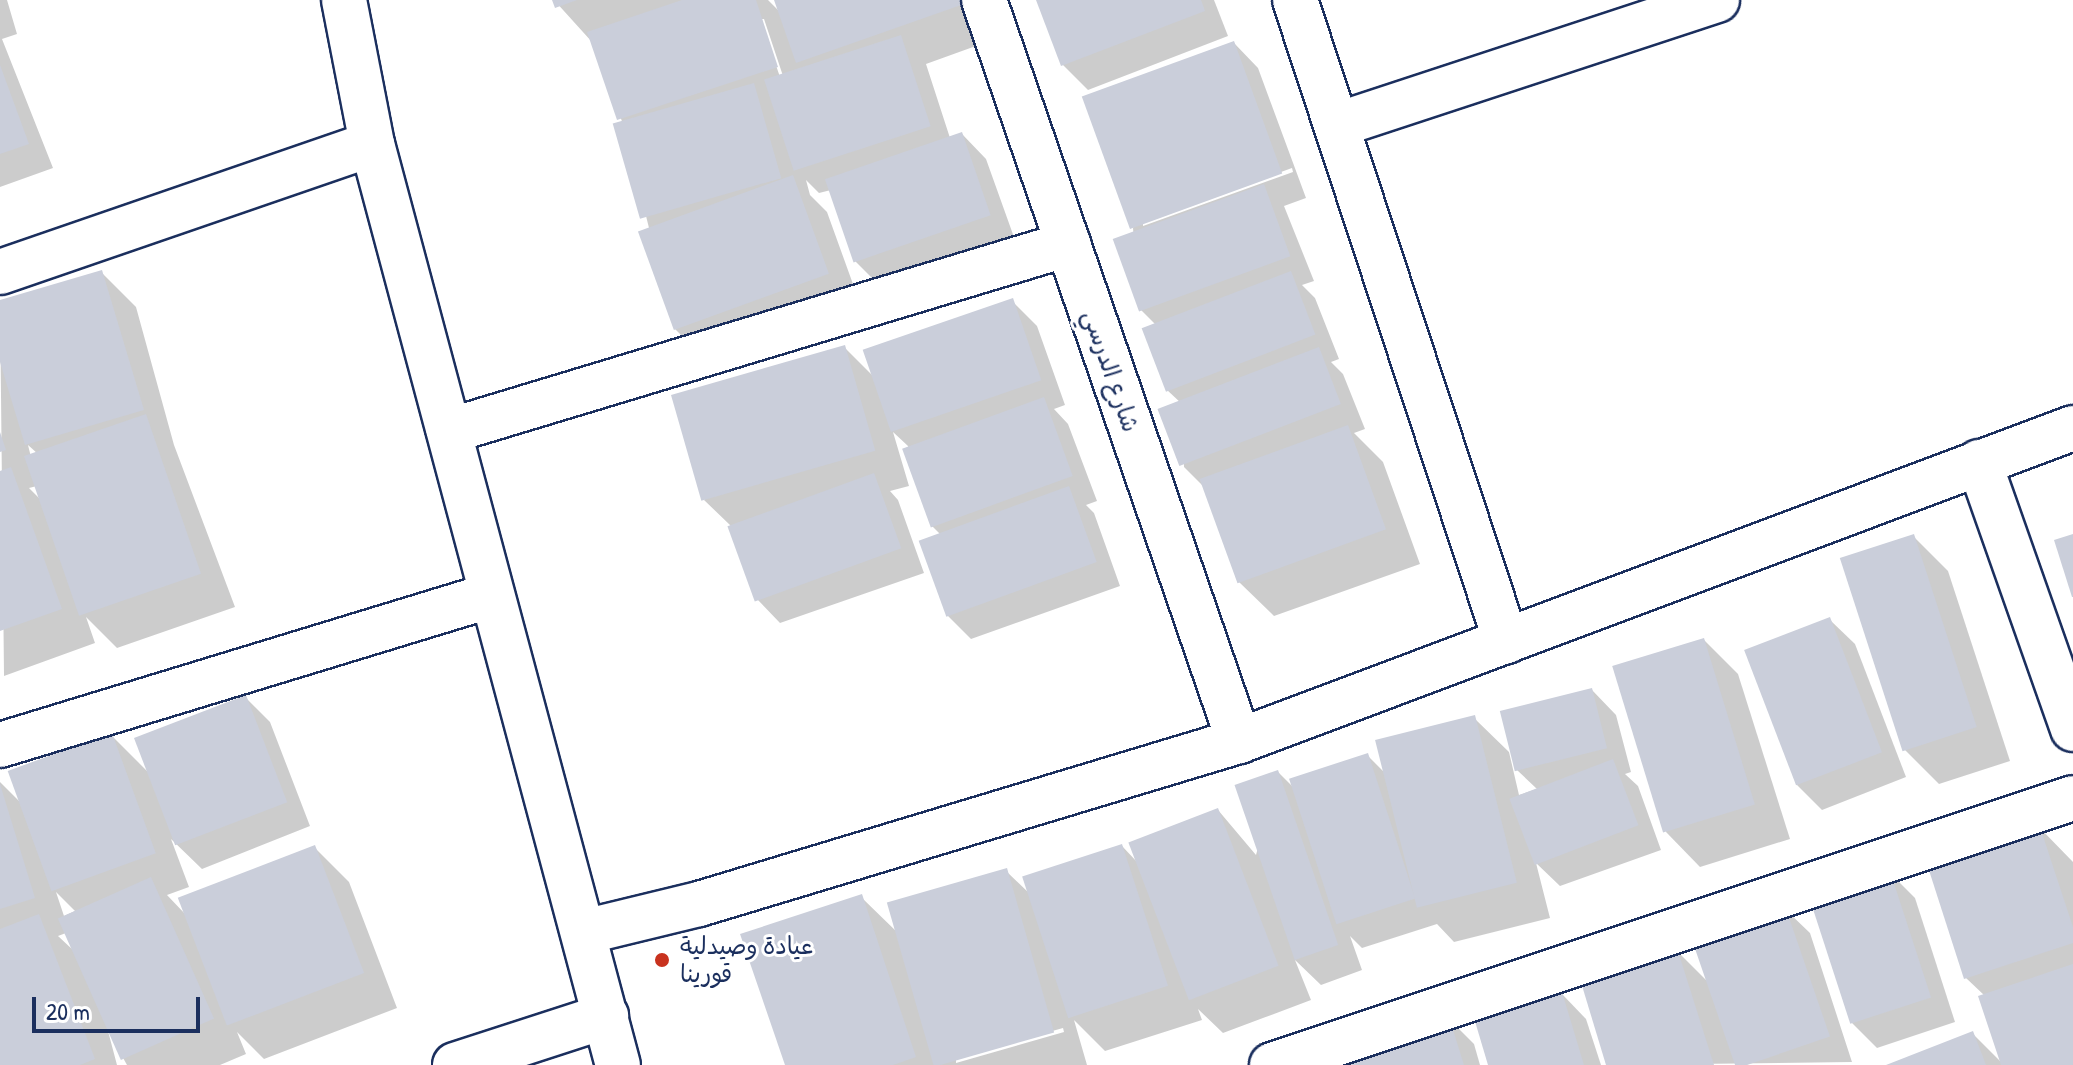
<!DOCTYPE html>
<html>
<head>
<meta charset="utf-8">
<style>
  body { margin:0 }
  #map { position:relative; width:2073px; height:1065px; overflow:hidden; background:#fff; font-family:"Patrick Hand","Playpen Sans Arabic",sans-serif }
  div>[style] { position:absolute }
  .shadow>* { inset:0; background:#0003 }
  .building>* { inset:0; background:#caceda; transform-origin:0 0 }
  .roads { filter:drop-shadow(2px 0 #1b2f5e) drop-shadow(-2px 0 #1b2f5e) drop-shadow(0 2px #1b2f5e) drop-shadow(0 -2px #1b2f5e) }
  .minor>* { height:44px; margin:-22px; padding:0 22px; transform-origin:22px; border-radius:22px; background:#fff }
  .dots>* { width:22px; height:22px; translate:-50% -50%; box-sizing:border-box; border:4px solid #fff; border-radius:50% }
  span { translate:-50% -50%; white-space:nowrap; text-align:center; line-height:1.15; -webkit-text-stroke:6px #fff; paint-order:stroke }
  .street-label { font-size:24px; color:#1b2f5e }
  .poi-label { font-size:24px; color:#1b2f5e }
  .left { translate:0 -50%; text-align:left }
  .scale { position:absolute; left:32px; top:997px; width:168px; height:36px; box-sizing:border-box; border:4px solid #1b2f5e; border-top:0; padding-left:10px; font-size:24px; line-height:28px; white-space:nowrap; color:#1b2f5e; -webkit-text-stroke:6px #fff; paint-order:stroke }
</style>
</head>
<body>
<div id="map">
  <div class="shadow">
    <div style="clip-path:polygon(0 0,7px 0,17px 34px,2px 39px,53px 168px,0 187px)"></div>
    <div style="clip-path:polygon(evenodd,554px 0,768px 0,780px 12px,776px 0,984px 0,998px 38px,926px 64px,950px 138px,962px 134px,986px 159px,1015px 240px,881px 287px,856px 262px,831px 190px,819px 193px,806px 180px,810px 195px,827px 212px,862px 309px,708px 362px,674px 328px,623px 124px,592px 42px,554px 0,760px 19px,764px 19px,783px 76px,780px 77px,760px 19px)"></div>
    <div style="clip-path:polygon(1038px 0,1214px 0,1228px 36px,1088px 90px,1063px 65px)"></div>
    <div style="clip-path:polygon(evenodd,1234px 43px,1258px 68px,1306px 198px,1284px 206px,1314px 281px,1302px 285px,1315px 298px,1339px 359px,1331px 362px,1343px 374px,1365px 429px,1354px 433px,1383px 462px,1420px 564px,1274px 616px,1239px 582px,1205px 488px,1184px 467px,1182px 404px,1167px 390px,1155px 324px,1139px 308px,1133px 228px,1234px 43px,1292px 168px,1293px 172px,1143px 226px,1143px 222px,1292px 168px)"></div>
    <div style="clip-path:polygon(evenodd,101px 272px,136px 307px,174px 445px,235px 607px,117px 648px,86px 617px,95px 643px,4px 676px,0 302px,101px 272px,28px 445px,38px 454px,31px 457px,28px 445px,101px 272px,37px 486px,42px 501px,29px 488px,37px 486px)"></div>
    <div style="clip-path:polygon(1012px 301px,1037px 326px,1065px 405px,1054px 409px,1068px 424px,1097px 501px,1086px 505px,1094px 513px,1120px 586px,971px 639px,946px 614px,940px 534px,932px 526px,908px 446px,893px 432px,909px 486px,890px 491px,898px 500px,924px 573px,780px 623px,756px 598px,730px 525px,704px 500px,844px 347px,875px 378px)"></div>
    <div style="clip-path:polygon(1913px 536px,1948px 571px,2010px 761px,1939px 784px,1905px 750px)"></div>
    <div style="clip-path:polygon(1830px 620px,1855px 644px,1906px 777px,1822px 810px,1797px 785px)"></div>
    <div style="clip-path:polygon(1704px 640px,1738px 674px,1790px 839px,1700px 867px,1666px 832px)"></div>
    <div style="clip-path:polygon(evenodd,1592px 690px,1616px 715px,1631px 772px,1625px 774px,1638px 786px,1661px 850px,1560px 886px,1536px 863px,1550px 918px,1454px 942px,1437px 924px,1362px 948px,1350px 936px,1362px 970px,1321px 985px,1295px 960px,1311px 1000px,1223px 1033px,1198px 1009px,1202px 1020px,1105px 1051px,1074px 1020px,1087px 1065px,787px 1065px,861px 897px,898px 933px,1006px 871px,1030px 894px,1122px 846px,1138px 863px,1218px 810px,1256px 855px,1278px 772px,1294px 788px,1368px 756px,1386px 774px,1474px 718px,1509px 752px,1519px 795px,1537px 789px,1517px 770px,1592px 690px,1063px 1028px,1064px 1032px,956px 1063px,956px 1058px,1063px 1028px)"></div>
    <div style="clip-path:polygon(evenodd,245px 697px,270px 722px,310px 826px,202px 869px,171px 839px,189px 887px,167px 895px,187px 916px,314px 847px,349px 882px,397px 1008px,264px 1059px,237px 1032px,246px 1054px,220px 1065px,127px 1065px,108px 1031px,117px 1065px,0 1065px,0 782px,22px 804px,111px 735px,150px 774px,245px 697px,56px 892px,75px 911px,64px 916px,56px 892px,245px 697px,66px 933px,73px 950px,58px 936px,66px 933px)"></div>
    <div style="clip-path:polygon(2038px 826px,2073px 862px,2073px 1065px,1891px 1065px,1973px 1034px,2003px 1064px,1985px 996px,1966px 978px)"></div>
    <div style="clip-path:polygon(1890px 873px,1915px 898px,1955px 1022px,1877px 1048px,1852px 1023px)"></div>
    <div style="clip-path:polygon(1785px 909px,1810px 933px,1852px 1062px,1609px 1065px,1676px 950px,1708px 982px)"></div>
    <div style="clip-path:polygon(1562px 994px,1586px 1019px,1601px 1065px,1490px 1065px)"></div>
    <div style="clip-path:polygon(1449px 1019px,1474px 1044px,1480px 1065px,1344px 1065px)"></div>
  </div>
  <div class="building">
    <div style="clip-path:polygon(552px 0,577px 0,555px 8px)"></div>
    <div style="clip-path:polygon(682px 0,756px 0,778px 67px,617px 120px,587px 32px)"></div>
    <div style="clip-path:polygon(774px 0,963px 0,964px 4px,796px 63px)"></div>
    <div style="clip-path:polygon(1036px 0,1201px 0,1205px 11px,1061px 66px)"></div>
    <div style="left:901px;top:35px;width:96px;height:144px;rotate:72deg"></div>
    <div style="left:1234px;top:41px;width:141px;height:162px;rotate:70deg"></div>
    <div style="clip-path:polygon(0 65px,29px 144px,0 154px)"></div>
    <div style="left:754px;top:83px;width:99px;height:147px;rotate:74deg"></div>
    <div style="left:962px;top:132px;width:88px;height:145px;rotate:71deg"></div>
    <div style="left:793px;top:175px;width:105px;height:165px;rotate:70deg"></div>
    <div style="left:1264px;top:184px;width:77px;height:161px;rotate:70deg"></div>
    <div style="clip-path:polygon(102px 270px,144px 410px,25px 445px,0 362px,0 300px)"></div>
    <div style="left:1291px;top:271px;width:68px;height:160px;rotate:69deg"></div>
    <div style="left:1013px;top:298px;width:87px;height:159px;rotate:71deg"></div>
    <div style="left:845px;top:345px;width:110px;height:181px;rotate:74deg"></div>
    <div style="left:1319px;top:347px;width:61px;height:173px;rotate:69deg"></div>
    <div style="left:1044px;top:397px;width:84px;height:151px;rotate:70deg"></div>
    <div style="left:146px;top:414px;width:169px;height:129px;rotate:71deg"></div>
    <div style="left:1348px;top:425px;width:111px;height:158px;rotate:70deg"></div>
    <div style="clip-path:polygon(0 432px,6px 450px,0 452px)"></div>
    <div style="clip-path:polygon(11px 467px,62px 609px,0 631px,0 471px)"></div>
    <div style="left:874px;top:473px;width:80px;height:156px;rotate:70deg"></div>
    <div style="left:1069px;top:486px;width:81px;height:160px;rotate:70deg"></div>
    <div style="left:1914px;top:534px;width:203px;height:78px;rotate:72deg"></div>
    <div style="clip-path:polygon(2073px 534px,2073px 597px,2072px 597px,2054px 540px)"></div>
    <div style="left:1830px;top:617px;width:145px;height:92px;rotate:69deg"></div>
    <div style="left:1704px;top:638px;width:174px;height:96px;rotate:73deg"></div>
    <div style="left:1592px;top:688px;width:62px;height:95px;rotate:76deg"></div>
    <div style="left:246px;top:695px;width:115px;height:120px;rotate:69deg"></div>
    <div style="left:1475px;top:715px;width:173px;height:103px;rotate:76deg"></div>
    <div style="left:112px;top:733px;width:128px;height:111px;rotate:70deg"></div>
    <div style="left:1368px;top:753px;width:153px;height:83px;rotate:72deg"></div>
    <div style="left:1613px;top:759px;width:71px;height:111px;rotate:69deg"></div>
    <div style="left:1278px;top:770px;width:185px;height:46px;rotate:71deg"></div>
    <div style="clip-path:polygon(0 784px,35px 898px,0 909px)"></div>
    <div style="left:1218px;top:808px;width:169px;height:96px;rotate:69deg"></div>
    <div style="clip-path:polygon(2039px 824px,2073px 927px,2073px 943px,1964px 979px,1926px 861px)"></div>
    <div style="left:1122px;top:844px;width:149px;height:105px;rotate:72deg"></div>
    <div style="left:315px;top:845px;width:137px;height:147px;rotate:69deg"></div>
    <div style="left:1007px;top:868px;width:171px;height:125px;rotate:74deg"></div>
    <div style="left:1890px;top:871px;width:133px;height:85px;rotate:72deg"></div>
    <div style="left:151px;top:877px;width:155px;height:102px;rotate:66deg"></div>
    <div style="clip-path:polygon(862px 894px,916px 1057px,893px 1065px,785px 1065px,740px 934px)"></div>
    <div style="left:1785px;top:906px;width:138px;height:99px;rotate:71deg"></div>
    <div style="clip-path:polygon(39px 914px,95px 1059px,80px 1065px,0 1065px,0 929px)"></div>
    <div style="clip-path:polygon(1677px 948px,1714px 1065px,1606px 1065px,1580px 979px)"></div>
    <div style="clip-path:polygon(2073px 964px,2073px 1065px,2001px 1065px,1978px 996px)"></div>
    <div style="clip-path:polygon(1562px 992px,1584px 1065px,1488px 1065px,1474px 1018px)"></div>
    <div style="clip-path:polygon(1449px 1017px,1464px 1065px,1342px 1065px,1337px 1051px)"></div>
    <div style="clip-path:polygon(1973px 1031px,1986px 1065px,1886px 1065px)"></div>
  </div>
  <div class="roads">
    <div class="minor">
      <div style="left:344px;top:0;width:147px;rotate:79deg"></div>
      <div style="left:372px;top:144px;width:953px;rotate:75.05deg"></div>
      <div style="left:984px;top:0;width:784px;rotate:71.01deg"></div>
      <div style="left:1295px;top:0;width:675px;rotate:71.78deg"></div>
      <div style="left:1337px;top:125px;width:400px;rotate:-18.2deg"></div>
      <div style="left:0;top:272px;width:393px;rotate:-19deg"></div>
      <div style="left:449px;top:431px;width:647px;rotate:-16.81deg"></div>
      <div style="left:1979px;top:462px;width:283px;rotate:70.6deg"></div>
      <div style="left:0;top:745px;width:514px;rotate:-16.96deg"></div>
      <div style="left:584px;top:932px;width:118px;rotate:-13.7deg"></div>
      <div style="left:699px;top:904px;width:564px;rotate:-16.8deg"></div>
      <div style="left:1239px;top:741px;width:891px;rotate:-20.57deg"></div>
      <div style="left:455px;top:1065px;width:159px;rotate:-18deg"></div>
      <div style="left:1272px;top:1065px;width:844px;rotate:-18.43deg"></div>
    </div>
  </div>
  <div class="dots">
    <div style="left:662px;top:960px;background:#c8321e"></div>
  </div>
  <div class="street-label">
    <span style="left:1111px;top:371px;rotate:71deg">شارع الدرسي</span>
  </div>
  <div class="poi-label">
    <span class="left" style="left:680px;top:960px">عيادة وصيدلية<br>قورينا</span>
  </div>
  <div class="scale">20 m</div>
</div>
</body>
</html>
